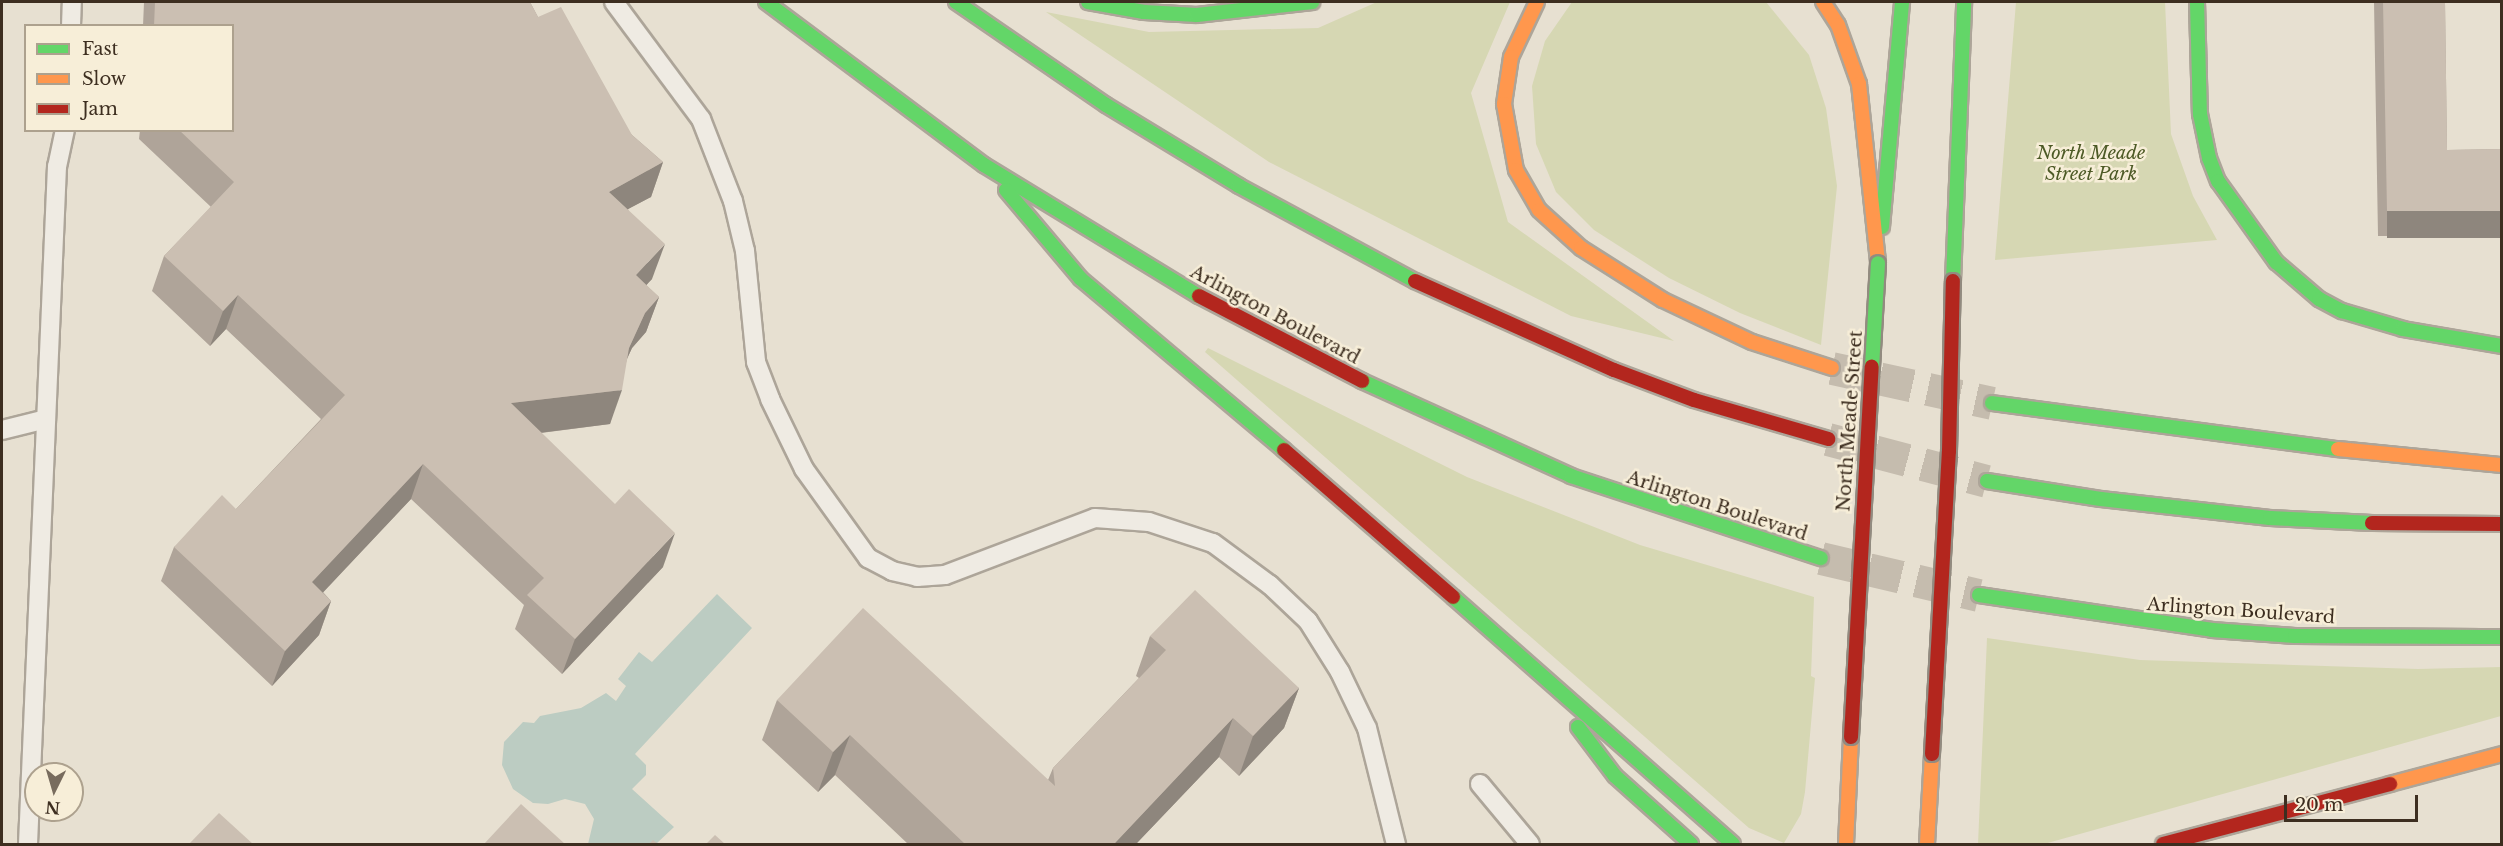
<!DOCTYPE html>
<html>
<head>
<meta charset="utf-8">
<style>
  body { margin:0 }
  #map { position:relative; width:2503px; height:846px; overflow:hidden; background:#e7e0d1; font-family:"Libre Baskerville",serif }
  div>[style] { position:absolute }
  .green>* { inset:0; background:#d6d7b3 }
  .water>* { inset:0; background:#bcccc2 }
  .highway-tunnel>* { height:33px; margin-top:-16.5px; transform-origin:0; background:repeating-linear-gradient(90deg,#c5bcae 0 33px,transparent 0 49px) }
  .roads { filter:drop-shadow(2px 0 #ada599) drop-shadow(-2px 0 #ada599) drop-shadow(0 2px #ada599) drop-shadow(0 -2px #ada599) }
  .lane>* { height:18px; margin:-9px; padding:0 9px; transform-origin:9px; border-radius:9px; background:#efebe3 }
  .fast>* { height:14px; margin:-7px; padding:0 7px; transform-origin:7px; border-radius:7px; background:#63d668 }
  .slow>* { height:14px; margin:-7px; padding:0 7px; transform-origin:7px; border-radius:7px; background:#ff974d }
  .jam>* { height:14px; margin:-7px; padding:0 7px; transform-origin:7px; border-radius:7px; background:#b3261e }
  .bridges { filter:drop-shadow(2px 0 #928b80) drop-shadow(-2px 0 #928b80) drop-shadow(0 2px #928b80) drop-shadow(0 -2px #928b80) }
  .fast-bridge>* { height:14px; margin:-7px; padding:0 7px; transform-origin:7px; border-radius:7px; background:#63d668 }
  .jam-bridge>* { height:14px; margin:-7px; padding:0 7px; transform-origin:7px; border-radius:7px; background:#b3261e }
  .wall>* { inset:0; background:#afa499 }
  .shaded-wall>* { inset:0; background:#8e867d; transform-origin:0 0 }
  .building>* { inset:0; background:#cbbfb2 }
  span { translate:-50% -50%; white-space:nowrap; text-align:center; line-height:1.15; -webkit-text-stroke:5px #f7eed8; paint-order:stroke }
  .park-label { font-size:18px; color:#4d5a26; font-style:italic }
  .street-label { font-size:18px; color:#3d2e20 }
  .frame { position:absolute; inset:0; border:3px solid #3d2e20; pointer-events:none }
  .legend { position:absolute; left:24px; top:24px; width:210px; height:108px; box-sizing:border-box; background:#f7eed8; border:2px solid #ada18e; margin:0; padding:8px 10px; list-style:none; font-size:18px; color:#3d2e20 }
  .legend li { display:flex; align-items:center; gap:12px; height:30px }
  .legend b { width:30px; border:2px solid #ada18e }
  .north { position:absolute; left:24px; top:762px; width:60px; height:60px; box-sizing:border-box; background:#f7eed8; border:2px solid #ada18e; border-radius:50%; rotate:185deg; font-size:16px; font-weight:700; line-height:24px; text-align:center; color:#3d2e20 }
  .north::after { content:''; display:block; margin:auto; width:21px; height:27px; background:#786c5e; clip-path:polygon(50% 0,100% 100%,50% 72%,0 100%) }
  .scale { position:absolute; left:2284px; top:795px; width:134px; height:27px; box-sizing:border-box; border:3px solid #3d2e20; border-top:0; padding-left:8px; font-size:18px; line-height:21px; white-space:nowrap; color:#3d2e20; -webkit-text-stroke:4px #f7eed8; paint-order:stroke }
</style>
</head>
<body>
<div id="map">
  <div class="green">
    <div style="clip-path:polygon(1377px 2px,1510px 2px,1471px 93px,1508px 222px,1674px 341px,1571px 316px,1269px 162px,1046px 12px,1149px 32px,1318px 28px)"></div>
    <div style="clip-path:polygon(1572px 2px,1766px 2px,1809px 55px,1826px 108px,1837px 186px,1821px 345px,1740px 313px,1669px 278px,1594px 230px,1556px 192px,1536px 144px,1532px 86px,1545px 41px)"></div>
    <div style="clip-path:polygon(2016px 2px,2165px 2px,2171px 134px,2193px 196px,2217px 240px,1995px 260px)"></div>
    <div style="clip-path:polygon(1208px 348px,1467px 477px,1640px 545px,1814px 597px,1811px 676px,1815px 678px,1805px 792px,1801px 814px,1784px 843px,1749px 828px,1205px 352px)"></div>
    <div style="clip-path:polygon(1987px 638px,2140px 660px,2418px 669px,2501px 667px,2501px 716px,2044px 844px,1978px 844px)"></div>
  </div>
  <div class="water">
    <div style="clip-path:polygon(717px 594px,752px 628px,635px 754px,646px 765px,646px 775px,632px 789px,674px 827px,656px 844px,588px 844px,594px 819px,585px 804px,565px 799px,548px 804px,533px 803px,513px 789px,502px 765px,504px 742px,523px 722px,534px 723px,540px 716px,581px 708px,606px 693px,616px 701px,626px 686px,618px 679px,639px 652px,652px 662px)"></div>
  </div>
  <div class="highway-tunnel">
    <div style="left:1832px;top:368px;width:164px;rotate:12.3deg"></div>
    <div style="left:1828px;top:439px;width:164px;rotate:14.8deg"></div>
    <div style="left:1821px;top:558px;width:162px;rotate:13.2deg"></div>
  </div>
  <div class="roads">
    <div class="lane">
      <div style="left:614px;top:2px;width:146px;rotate:53.4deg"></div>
      <div style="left:701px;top:119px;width:88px;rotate:68.7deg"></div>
      <div style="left:733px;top:201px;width:51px;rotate:76.5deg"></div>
      <div style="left:745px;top:251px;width:112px;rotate:84.3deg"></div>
      <div style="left:756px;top:362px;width:40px;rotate:69deg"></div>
      <div style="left:770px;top:399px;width:78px;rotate:64.1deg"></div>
      <div style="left:804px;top:469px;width:110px;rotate:54.3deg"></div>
      <div style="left:868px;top:558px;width:27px;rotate:28deg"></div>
      <div style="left:892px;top:571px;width:26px;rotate:13deg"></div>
      <div style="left:917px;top:577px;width:28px;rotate:-4deg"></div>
      <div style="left:945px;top:575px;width:160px;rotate:-20.8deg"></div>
      <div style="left:1095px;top:518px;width:54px;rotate:4.2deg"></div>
      <div style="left:1149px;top:522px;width:67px;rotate:18.2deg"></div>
      <div style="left:1213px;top:543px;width:71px;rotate:36.4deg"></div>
      <div style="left:1270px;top:585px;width:52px;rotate:43.5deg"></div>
      <div style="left:1308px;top:621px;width:60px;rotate:57.9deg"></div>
      <div style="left:1340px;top:672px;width:62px;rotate:64.3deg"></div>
      <div style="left:1367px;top:728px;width:120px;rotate:76deg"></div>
      <div style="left:71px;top:26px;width:24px;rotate:-88deg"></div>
      <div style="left:2px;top:430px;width:45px;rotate:-14deg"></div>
      <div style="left:1480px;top:784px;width:78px;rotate:50.2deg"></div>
      <div style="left:28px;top:844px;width:678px;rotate:-87.55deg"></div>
      <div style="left:57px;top:167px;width:38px;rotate:-78deg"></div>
    </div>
    <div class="fast">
      <div style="left:766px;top:2px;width:272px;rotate:36.8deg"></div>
      <div style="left:984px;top:165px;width:252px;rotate:31.4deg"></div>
      <div style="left:956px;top:2px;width:182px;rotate:34.5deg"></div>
      <div style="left:1106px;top:105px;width:156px;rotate:31.3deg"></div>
      <div style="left:1239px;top:186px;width:200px;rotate:28.4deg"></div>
      <div style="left:1088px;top:2px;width:57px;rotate:10.1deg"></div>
      <div style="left:1144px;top:12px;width:53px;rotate:3.2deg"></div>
      <div style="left:1197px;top:15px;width:116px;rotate:-6.4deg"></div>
      <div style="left:2197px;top:2px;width:112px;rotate:88.5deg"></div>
      <div style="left:2200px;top:114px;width:45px;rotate:78.4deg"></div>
      <div style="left:2209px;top:158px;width:25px;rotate:69deg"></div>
      <div style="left:2218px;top:181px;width:100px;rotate:54.4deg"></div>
      <div style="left:2276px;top:262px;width:57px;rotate:40.7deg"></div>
      <div style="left:2319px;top:299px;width:26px;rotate:28deg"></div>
      <div style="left:2342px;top:311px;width:64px;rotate:16.4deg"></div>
      <div style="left:2403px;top:329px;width:100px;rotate:9.7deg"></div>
      <div style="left:1006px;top:190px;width:116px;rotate:49.9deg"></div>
      <div style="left:1081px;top:279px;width:265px;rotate:40.1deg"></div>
      <div style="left:1882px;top:227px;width:226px;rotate:-84.9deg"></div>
      <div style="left:1953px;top:281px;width:279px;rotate:-87.7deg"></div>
      <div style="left:1362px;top:381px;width:230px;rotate:24.4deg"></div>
      <div style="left:1571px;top:476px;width:263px;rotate:18.2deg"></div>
      <div style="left:1992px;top:403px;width:349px;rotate:7.6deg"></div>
      <div style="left:1987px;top:481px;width:115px;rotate:9deg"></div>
      <div style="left:2101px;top:499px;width:170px;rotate:6.4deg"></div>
      <div style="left:2270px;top:518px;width:102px;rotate:2.8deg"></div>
      <div style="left:1979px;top:595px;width:236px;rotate:8.5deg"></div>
      <div style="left:2212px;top:630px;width:83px;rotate:4.1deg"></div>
      <div style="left:2295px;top:636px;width:207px;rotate:0.3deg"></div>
      <div style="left:1453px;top:597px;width:373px;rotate:41.4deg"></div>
      <div style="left:1578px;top:727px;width:61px;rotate:52.9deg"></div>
      <div style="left:1615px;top:776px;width:102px;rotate:41.8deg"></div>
    </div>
    <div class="slow">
      <div style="left:1537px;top:2px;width:61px;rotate:115.3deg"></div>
      <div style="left:1511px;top:57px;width:48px;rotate:98.5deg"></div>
      <div style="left:1504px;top:104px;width:67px;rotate:79.7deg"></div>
      <div style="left:1516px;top:170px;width:46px;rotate:60.1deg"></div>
      <div style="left:1539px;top:210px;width:57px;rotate:42.1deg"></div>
      <div style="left:1581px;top:248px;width:97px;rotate:32.4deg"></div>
      <div style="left:1663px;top:300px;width:98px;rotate:25.3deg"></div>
      <div style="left:1752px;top:342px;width:84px;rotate:18deg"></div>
      <div style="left:1823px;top:2px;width:27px;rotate:57deg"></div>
      <div style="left:1838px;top:25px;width:63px;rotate:70.4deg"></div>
      <div style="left:1859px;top:84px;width:180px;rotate:83.9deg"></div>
      <div style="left:2338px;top:449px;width:165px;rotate:5.6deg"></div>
      <div style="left:2390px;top:784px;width:116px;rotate:-15deg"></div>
      <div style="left:1846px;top:844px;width:107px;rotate:-87.3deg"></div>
      <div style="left:1927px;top:844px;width:90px;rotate:-86.8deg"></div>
    </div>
    <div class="jam">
      <div style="left:1415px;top:281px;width:218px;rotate:24.1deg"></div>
      <div style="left:1614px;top:370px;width:85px;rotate:20.6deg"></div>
      <div style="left:1694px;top:400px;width:140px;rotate:16.2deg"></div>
      <div style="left:1199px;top:296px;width:184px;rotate:27.5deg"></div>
      <div style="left:1284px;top:450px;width:224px;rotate:41deg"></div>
      <div style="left:2372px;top:523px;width:130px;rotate:0.4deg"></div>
      <div style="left:2163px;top:844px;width:235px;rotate:-14.8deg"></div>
    </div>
  </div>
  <div class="bridges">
    <div class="fast-bridge">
      <div style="left:1872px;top:367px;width:104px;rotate:-86.7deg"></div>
    </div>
    <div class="jam-bridge">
      <div style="left:1851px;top:737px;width:371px;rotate:-86.8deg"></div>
      <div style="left:1932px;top:754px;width:303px;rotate:-86.8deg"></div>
      <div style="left:1949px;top:451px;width:170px;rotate:-88.7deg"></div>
    </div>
  </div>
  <div class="wall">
    <div style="clip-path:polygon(144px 2px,530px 2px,538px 17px,632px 135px,663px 162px,651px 197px,628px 209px,652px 279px,646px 285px,659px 297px,646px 332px,632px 348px,627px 359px,610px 424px,541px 433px,663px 567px,562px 674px,515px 629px,524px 605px,411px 499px,323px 592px,331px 601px,319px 635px,272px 686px,161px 581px,174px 547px,236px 509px,321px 419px,226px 329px,210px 346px,152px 291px,164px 256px,211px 207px,139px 139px,140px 130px,232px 130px,232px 26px,143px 26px)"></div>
    <div style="clip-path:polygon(2374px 2px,2445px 2px,2447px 150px,2502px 149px,2502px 236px,2378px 236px)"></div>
    <div style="clip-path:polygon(1150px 636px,1299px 688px,1284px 728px,1239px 776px,1219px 757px,1136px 844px,908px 844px,835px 775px,818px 792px,762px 740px,777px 700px,1048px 780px,1053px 768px,1139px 678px,1136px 676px)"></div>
  </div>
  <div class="shaded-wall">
    <div style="clip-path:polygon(663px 162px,651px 197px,596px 226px,609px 192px)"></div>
    <div style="left:2387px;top:211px;width:115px;height:27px"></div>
    <div style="clip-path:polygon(665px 244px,652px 279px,624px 309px,636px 275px)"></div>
    <div style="clip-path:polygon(238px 295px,226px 329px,210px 346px,223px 311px)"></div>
    <div style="clip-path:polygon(659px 297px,646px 332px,632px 348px,616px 382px,629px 348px,645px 313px)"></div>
    <div style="clip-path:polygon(622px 390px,610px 424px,499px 438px,511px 403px)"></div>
    <div style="clip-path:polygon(423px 464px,411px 499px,300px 617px,312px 582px)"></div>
    <div style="clip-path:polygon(675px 533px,663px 567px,562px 674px,575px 639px)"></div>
    <div style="clip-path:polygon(331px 601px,319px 635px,272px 686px,285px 651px)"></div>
    <div style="clip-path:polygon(1299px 688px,1284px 728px,1239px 776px,1253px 736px)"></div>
    <div style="clip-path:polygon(1233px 718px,1219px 757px,1136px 844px,1114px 844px,1115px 843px)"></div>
    <div style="clip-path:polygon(850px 735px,835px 775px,818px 792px,833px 752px)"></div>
  </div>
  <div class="building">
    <div style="clip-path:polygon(155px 2px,530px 2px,538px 17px,561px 7px,632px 135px,663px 162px,609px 192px,665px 244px,636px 275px,659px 297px,645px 313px,629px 348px,622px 390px,511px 403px,615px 504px,629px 489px,675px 533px,575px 639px,527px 595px,544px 578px,423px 464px,312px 582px,331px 601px,285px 651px,174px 547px,222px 495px,236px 509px,345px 395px,238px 295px,223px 311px,164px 256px,234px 182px,179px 130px,232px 130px,232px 26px,154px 26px)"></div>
    <div style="clip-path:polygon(2383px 2px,2445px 2px,2447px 150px,2502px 149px,2502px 211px,2387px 211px)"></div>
    <div style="clip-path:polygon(1195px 590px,1299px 688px,1253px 736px,1233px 718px,1115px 843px,1117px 844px,965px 844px,850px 735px,833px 752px,777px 700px,863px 608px,1055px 786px,1053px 768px,1166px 650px,1150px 636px)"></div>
    <div style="clip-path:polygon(521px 804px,565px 844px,484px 844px)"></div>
    <div style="clip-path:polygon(219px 813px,253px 844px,189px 844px)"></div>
    <div style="clip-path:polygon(715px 835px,725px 844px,706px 844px)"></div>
    <div style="clip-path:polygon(653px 840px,658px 844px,649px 844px)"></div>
  </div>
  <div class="park-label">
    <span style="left:2091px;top:164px">North Meade<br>Street Park</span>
  </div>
  <div class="street-label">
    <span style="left:1275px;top:315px;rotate:28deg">Arlington Boulevard</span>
    <span style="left:1850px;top:421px;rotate:-86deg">North Meade Street</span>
    <span style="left:1717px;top:506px;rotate:18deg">Arlington Boulevard</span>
    <span style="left:2241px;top:611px;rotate:4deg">Arlington Boulevard</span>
  </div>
  <div class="frame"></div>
  <ul class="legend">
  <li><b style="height:8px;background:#63d668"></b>Fast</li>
  <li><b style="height:8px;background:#ff974d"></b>Slow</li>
  <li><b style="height:8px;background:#b3261e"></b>Jam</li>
  </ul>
  <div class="north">N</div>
  <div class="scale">20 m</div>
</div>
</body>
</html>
